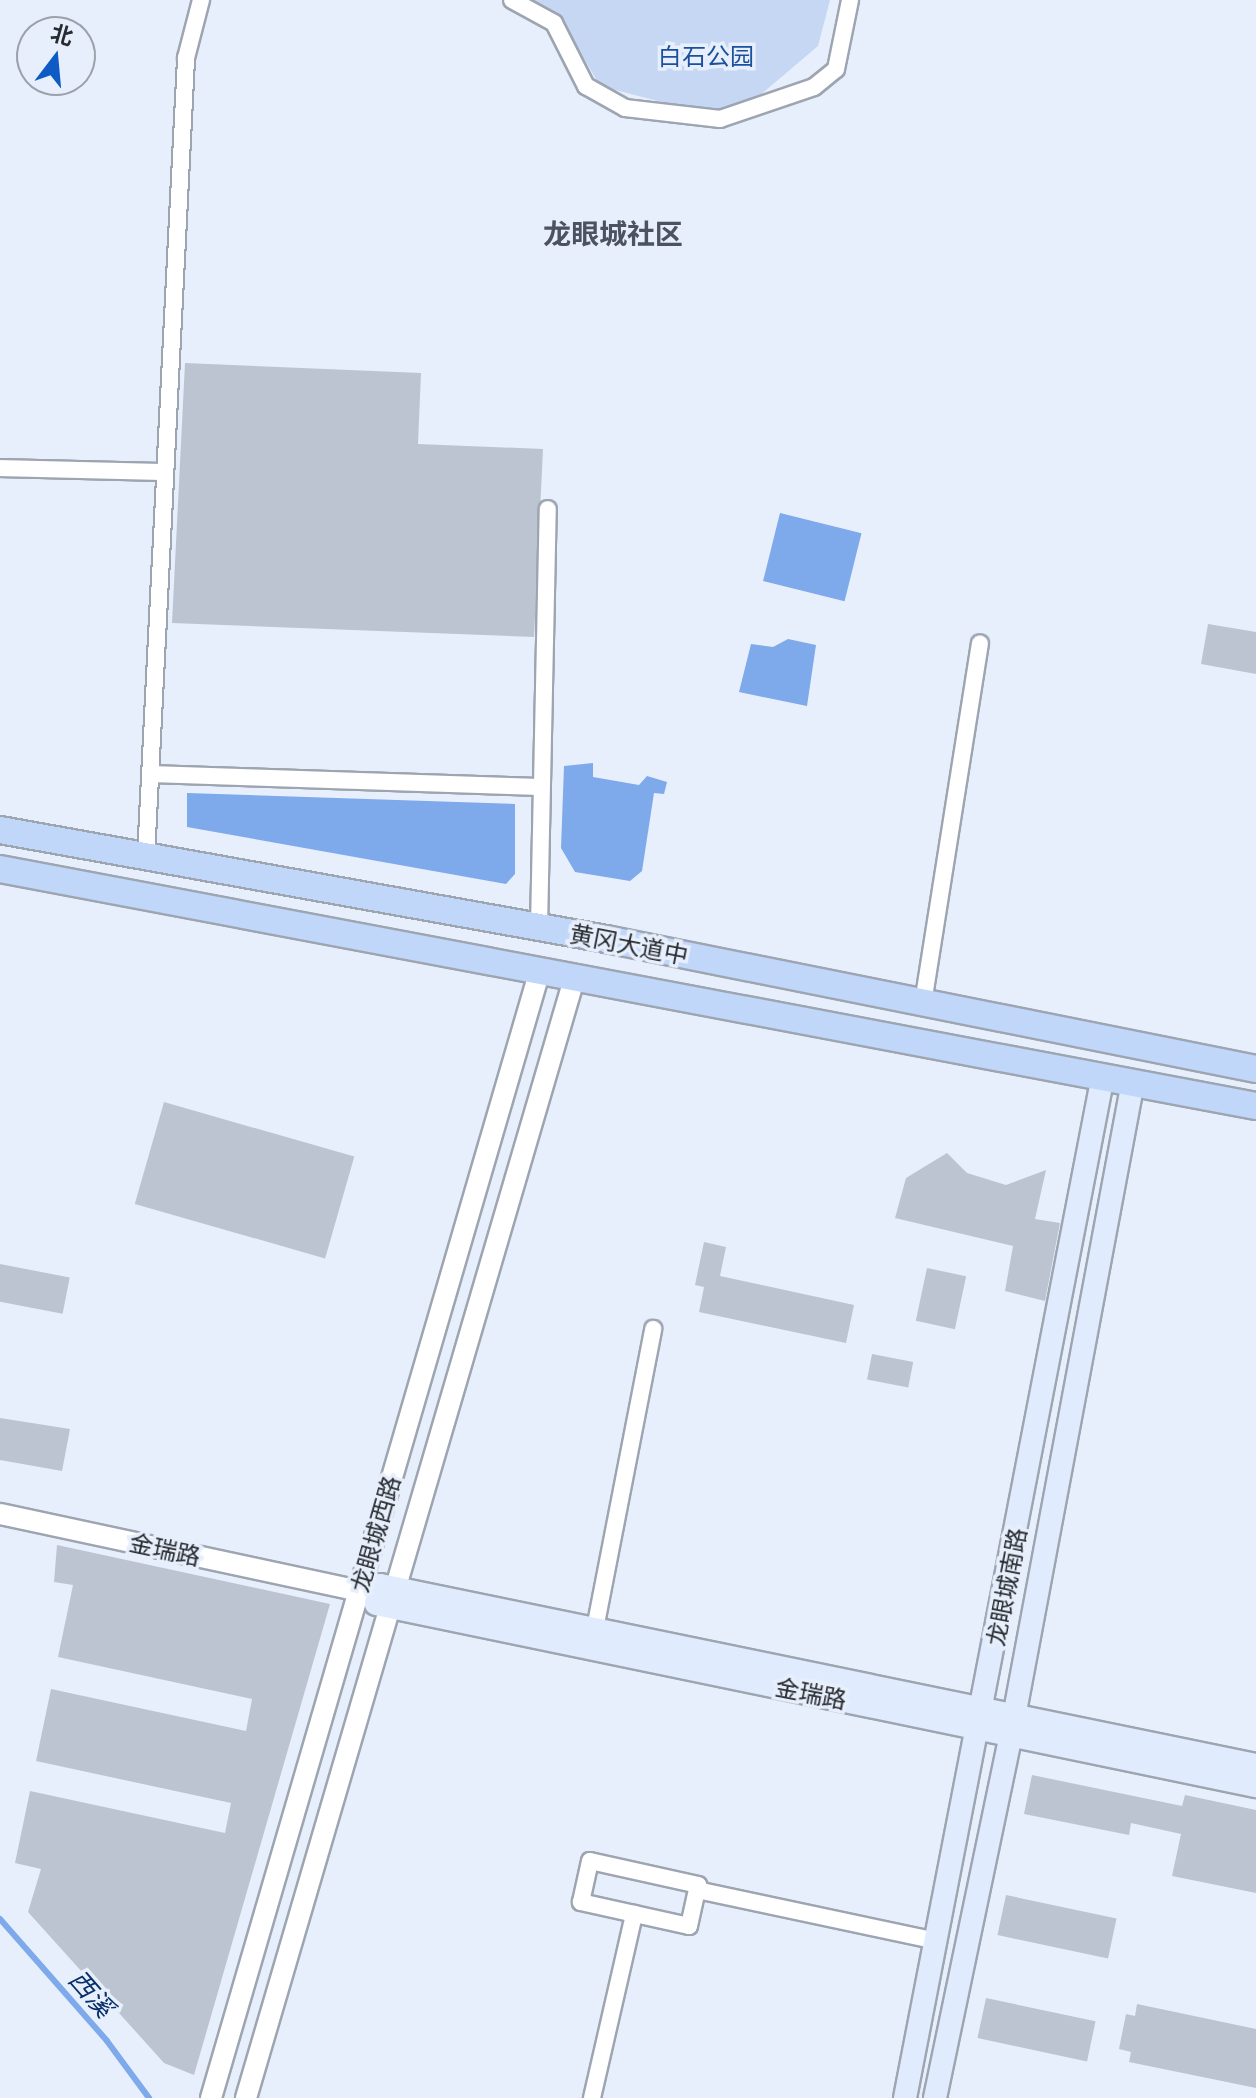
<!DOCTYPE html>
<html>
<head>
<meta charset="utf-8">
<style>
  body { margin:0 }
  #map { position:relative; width:1256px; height:2098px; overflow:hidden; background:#e7effc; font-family:Commissioner,"Noto Sans SC",sans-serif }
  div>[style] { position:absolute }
  .green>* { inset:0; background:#c5d7f3 }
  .water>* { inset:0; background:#7ea9eb; transform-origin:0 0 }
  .stream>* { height:6px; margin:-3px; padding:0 3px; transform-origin:3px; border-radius:3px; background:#7ea9eb }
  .building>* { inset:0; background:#bcc4d1; transform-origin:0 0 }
  .roads { filter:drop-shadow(2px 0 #9da5b1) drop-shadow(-2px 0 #9da5b1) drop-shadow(0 2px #9da5b1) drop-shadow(0 -2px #9da5b1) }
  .minor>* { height:16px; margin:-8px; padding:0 8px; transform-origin:8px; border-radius:8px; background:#fff }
  .tertiary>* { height:20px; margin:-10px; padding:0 10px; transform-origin:10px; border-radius:10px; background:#fff }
  .secondary>* { height:22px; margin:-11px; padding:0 11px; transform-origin:11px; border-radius:11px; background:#e0ebfd }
  .primary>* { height:26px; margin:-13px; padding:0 13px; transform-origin:13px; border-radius:13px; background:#c0d7fa }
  span { translate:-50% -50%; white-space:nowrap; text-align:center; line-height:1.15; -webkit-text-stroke:7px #e7effc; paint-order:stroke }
  .park-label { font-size:24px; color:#1c4f9d }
  .street-label { font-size:24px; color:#282b2f }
  .water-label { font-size:26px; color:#072f69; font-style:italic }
  .quarter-label { font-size:28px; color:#4c535e; font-weight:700 }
  .north { position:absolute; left:16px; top:16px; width:80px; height:80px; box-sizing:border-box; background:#e7effc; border:2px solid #9ba1aa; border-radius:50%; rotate:16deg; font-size:22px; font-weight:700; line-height:32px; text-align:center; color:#282b2f }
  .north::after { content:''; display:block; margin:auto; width:28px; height:36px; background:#0e5bc5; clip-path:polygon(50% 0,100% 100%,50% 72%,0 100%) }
</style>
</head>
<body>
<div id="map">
  <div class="green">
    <div style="clip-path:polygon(521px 0,830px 0,818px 46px,752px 102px,708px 114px,600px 86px,560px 17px)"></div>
  </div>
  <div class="water">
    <div style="left:780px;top:513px;width:84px;height:70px;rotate:14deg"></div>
    <div style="clip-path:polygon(788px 639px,816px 645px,807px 706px,739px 692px,751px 644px,773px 647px)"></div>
    <div style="clip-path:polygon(593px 763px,593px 777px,639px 785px,647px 776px,667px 782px,664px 794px,654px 793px,642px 871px,630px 881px,575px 872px,561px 848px,564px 766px)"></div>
    <div style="clip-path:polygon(187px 793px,515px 804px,515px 874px,506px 884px,187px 827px)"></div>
  </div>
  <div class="stream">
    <div style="left:0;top:1919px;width:162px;rotate:48.7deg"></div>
    <div style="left:107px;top:2041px;width:71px;rotate:53.6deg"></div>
  </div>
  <div class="building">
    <div style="clip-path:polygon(185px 363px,421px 373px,418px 444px,543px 449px,534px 637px,172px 623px)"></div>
    <div style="clip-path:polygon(1208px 624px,1256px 632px,1256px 674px,1201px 664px)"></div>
    <div style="left:164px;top:1102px;width:198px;height:106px;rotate:16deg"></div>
    <div style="clip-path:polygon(947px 1153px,967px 1173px,1006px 1185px,1046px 1170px,1035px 1219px,1060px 1223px,1045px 1301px,1005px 1291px,1013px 1246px,895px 1218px,906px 1178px)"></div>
    <div style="clip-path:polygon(704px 1242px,726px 1247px,720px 1276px,854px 1305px,846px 1343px,699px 1312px,704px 1287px,695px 1285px)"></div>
    <div style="left:0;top:1264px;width:71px;height:37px;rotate:11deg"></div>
    <div style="left:927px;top:1268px;width:40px;height:54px;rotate:12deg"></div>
    <div style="left:872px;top:1354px;width:42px;height:26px;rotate:11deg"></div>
    <div style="clip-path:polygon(0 1418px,70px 1429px,62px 1471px,0 1460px)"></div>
    <div style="clip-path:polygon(57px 1545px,330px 1604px,194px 2075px,164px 2063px,28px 1912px,41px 1869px,15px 1863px,30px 1791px,225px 1833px,231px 1803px,36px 1761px,51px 1689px,246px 1731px,252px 1699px,58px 1657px,73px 1585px,54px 1582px)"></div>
    <div style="clip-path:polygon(1032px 1775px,1182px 1806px,1185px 1795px,1256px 1810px,1256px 1893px,1172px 1876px,1181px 1834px,1131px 1823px,1129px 1835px,1024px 1814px)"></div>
    <div style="left:1006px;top:1895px;width:113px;height:41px;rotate:12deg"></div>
    <div style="left:986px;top:1998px;width:112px;height:41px;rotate:12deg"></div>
    <div style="clip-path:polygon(1137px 2004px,1256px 2029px,1256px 2088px,1129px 2062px,1131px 2052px,1119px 2049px,1126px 2014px,1135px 2016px)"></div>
  </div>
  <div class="roads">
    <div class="minor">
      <div style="left:512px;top:0;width:48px;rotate:28.7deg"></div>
      <div style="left:554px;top:23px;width:71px;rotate:63.1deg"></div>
      <div style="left:586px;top:86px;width:45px;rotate:29.4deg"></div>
      <div style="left:625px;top:108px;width:96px;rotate:6.6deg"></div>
      <div style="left:720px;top:119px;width:99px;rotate:-18.8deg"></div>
      <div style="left:814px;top:87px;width:28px;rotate:-39deg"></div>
      <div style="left:836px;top:69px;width:70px;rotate:-78.5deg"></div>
      <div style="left:0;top:468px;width:164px;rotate:1.4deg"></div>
      <div style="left:151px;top:774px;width:388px;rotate:1.9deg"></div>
      <div style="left:146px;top:857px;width:800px;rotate:-87.13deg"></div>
      <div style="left:186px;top:58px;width:60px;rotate:-75.5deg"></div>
      <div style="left:539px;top:927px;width:418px;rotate:-88.8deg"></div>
      <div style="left:923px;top:1003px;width:364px;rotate:-81deg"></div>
      <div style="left:593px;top:1639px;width:316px;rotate:-79deg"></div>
      <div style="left:590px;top:1861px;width:111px;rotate:12.5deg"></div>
      <div style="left:698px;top:1885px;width:42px;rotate:102.4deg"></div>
      <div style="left:689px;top:1926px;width:111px;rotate:-167.5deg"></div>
      <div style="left:581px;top:1902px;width:42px;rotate:-77.6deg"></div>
      <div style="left:697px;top:1890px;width:244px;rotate:12deg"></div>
      <div style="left:592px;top:2098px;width:189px;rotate:-77.1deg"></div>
    </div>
    <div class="tertiary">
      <div style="left:0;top:1514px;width:378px;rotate:12.1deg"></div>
      <div style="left:211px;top:2098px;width:1175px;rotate:-73.74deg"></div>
      <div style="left:246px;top:2098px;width:1169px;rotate:-73.66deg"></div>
    </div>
    <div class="secondary">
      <div style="left:1256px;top:1765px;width:894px;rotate:-168.39deg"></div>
      <div style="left:380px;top:1585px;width:19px;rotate:102deg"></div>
      <div style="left:376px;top:1604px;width:899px;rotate:11.69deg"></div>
      <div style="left:905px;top:2098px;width:1041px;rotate:-79.04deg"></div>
      <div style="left:935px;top:2098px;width:373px;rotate:-78.2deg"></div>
      <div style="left:1011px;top:1733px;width:662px;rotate:-79.39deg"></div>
    </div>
    <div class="primary">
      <div style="left:0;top:830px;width:616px;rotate:10.2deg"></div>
      <div style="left:606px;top:939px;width:663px;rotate:11.31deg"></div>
      <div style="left:0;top:869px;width:1278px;rotate:10.69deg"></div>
    </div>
  </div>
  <div class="park-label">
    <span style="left:706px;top:56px">白石公园</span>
  </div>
  <div class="street-label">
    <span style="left:629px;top:944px;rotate:11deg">黄冈大道中</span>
    <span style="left:375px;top:1534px;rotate:-74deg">龙眼城西路</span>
    <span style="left:165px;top:1549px;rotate:12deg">金瑞路</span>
    <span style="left:1006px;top:1587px;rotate:-79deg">龙眼城南路</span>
    <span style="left:811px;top:1693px;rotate:11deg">金瑞路</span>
  </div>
  <div class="water-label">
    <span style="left:92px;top:1993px;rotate:49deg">西溪</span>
  </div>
  <div class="quarter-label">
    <span style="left:613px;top:233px">龙眼城社区</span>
  </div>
  <div class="north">北</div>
</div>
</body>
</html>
